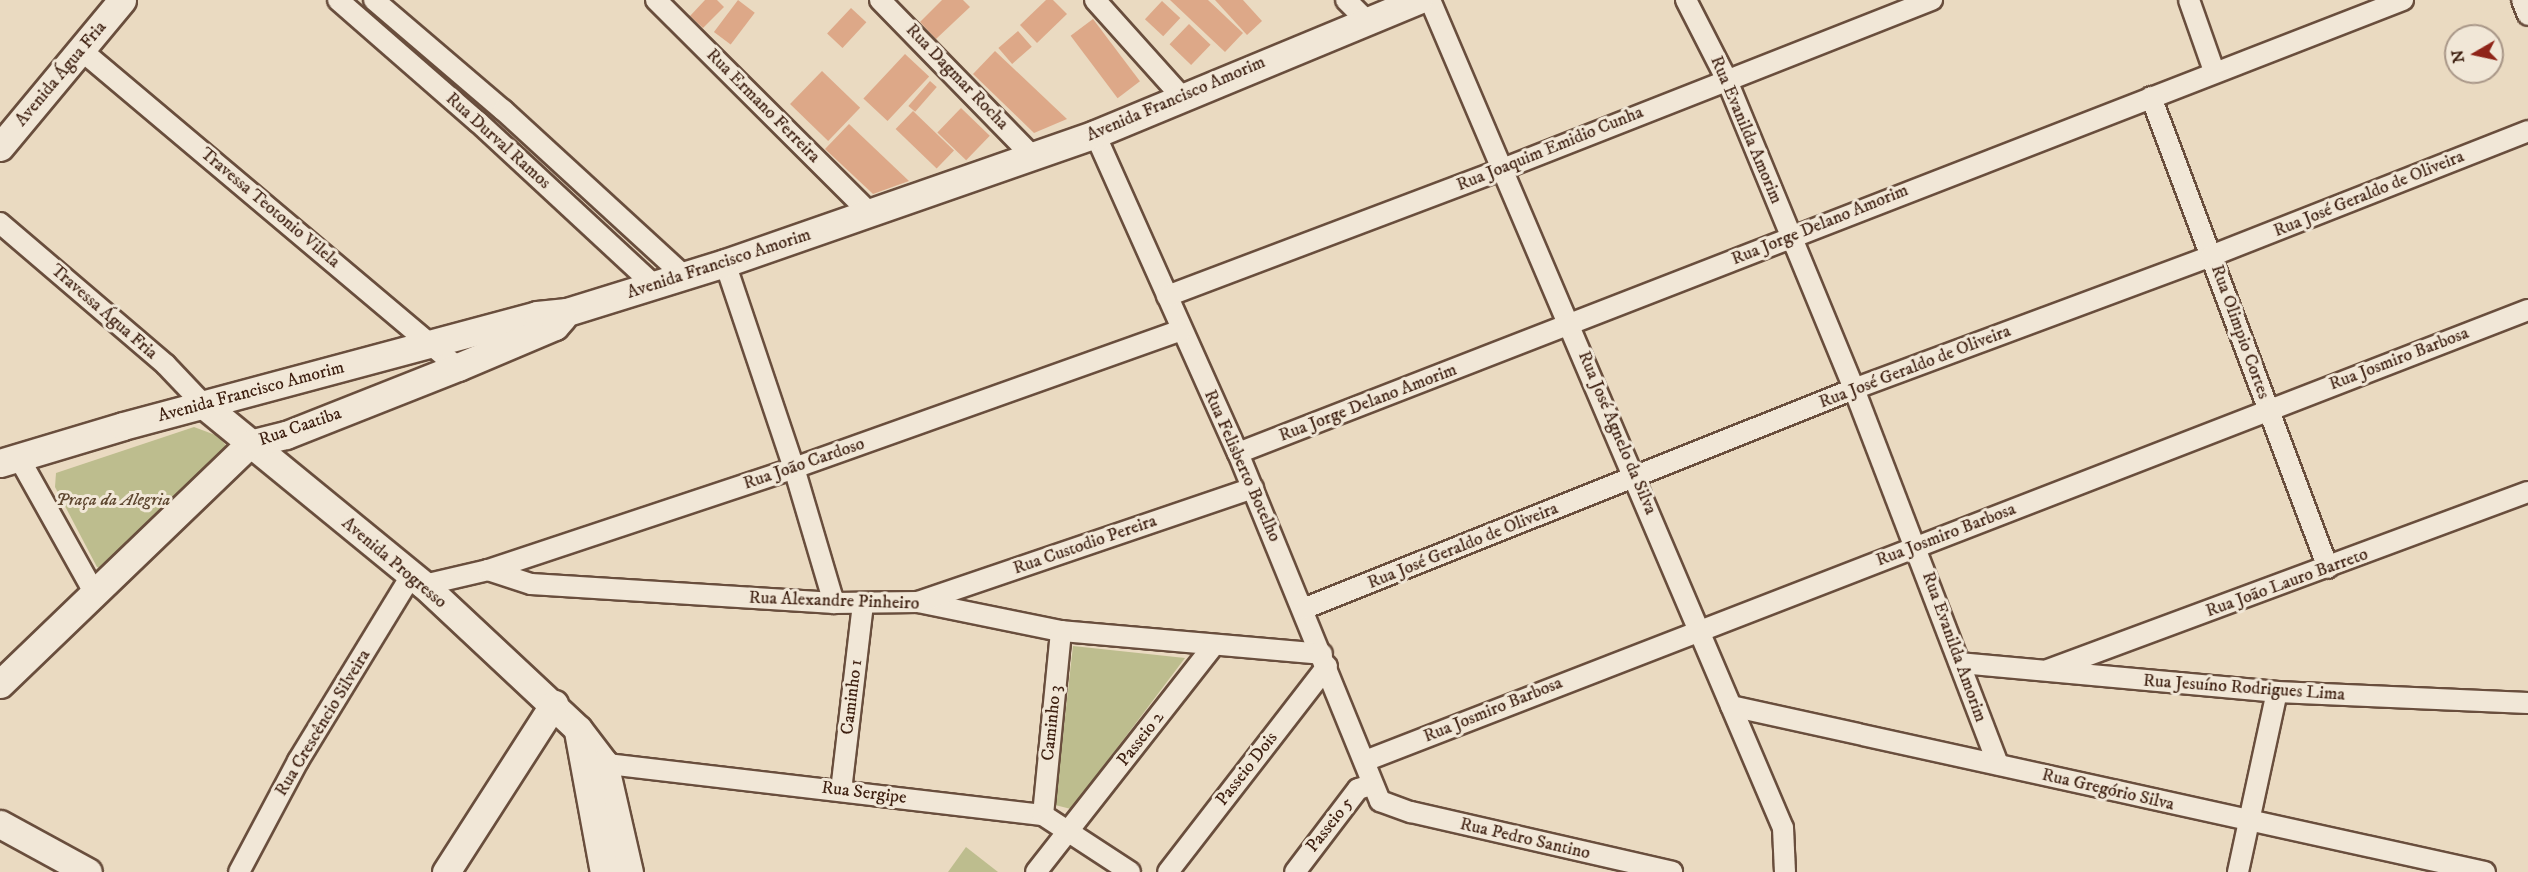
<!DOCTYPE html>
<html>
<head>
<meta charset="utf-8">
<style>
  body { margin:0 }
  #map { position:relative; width:2528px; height:872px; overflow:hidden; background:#eadac1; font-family:"IM FELL DW Pica",serif }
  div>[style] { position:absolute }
  .green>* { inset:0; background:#bdbd8e }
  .building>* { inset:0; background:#dda888; transform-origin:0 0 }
  .roads { filter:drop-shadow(2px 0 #694e3d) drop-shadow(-2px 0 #694e3d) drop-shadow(0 2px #694e3d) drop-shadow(0 -2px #694e3d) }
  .street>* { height:20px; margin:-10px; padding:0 10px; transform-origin:10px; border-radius:10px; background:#f1e7d7 }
  .secondary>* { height:27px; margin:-13.5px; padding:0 13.5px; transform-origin:13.5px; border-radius:13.5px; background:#f1e7d7 }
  span { translate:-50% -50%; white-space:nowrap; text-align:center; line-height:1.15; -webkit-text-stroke:6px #f1e7d7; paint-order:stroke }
  .street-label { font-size:18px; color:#3e2011 }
  .park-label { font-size:18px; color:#5e4730; font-style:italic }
  .north { position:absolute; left:2444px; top:24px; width:60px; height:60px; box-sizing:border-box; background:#f1e7d7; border:2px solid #a99788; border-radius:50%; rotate:261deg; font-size:16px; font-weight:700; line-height:24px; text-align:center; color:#3e2011 }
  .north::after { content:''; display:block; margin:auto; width:21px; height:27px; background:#8f2418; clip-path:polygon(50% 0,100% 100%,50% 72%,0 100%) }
</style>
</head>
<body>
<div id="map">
  <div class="green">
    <div style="clip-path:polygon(194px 427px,218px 436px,228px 448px,103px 569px,97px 567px,55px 487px,56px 473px)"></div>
    <div style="clip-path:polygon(1073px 646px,1185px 658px,1071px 809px,1055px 805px)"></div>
    <div style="clip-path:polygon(966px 847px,998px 872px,948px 872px)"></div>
  </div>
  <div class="building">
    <div style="clip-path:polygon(705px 0,717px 0,724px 7px,703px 28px,690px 16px)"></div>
    <div style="left:738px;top:0;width:21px;height:40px;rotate:37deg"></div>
    <div style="clip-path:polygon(942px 0,963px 0,970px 7px,936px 39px,920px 22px)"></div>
    <div style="clip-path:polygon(1046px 0,1053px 0,1067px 14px,1037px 43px,1020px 25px)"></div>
    <div style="clip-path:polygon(1170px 0,1208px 0,1243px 33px,1225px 52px)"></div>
    <div style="clip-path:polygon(1215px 0,1243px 0,1262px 21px,1247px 35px)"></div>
    <div style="left:1162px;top:1px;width:25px;height:25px;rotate:43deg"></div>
    <div style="left:851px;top:8px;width:21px;height:35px;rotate:43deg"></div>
    <div style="left:1093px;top:19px;width:78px;height:28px;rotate:53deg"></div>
    <div style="left:1189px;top:24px;width:30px;height:28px;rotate:44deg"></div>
    <div style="left:1018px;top:31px;width:21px;height:26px;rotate:49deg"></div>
    <div style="clip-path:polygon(995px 51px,1067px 119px,1034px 133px,973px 74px)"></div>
    <div style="left:905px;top:54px;width:33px;height:61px;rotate:43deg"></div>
    <div style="left:822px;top:71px;width:53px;height:46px;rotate:44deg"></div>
    <div style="left:930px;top:81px;width:9px;height:33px;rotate:41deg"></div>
    <div style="left:961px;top:108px;width:40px;height:34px;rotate:44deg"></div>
    <div style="left:913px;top:111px;width:57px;height:25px;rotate:44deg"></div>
    <div style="clip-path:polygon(849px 124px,909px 181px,873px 194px,825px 149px)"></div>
  </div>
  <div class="roads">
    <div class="street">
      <div style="left:338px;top:0;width:186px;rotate:41.1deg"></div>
      <div style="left:478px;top:122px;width:241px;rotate:42.8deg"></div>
      <div style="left:374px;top:0;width:170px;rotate:40.5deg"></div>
      <div style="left:503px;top:110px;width:246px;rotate:42.5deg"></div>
      <div style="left:656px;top:0;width:302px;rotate:44.9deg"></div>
      <div style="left:880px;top:0;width:218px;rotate:45.7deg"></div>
      <div style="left:1095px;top:0;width:129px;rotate:48.1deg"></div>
      <div style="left:1346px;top:0;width:28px;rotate:45deg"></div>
      <div style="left:1430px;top:0;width:900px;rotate:66.91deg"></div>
      <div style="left:1783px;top:828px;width:44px;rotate:87.4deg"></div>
      <div style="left:1686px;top:0;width:88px;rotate:62.9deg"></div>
      <div style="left:1726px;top:78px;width:336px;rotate:67.6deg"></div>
      <div style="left:1854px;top:389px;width:402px;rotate:69deg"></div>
      <div style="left:2189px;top:0;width:75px;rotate:70.6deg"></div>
      <div style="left:2522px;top:0;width:16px;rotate:68deg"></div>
      <div style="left:81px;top:50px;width:493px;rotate:40.1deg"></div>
      <div style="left:2151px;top:97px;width:503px;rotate:69.4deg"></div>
      <div style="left:1095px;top:134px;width:350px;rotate:65.9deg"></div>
      <div style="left:1238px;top:453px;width:376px;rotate:67.8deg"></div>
      <div style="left:1380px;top:801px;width:33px;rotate:20deg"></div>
      <div style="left:1411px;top:812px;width:268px;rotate:12.9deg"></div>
      <div style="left:0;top:223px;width:218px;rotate:40.5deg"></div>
      <div style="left:166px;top:365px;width:55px;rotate:46.5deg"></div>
      <div style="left:725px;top:263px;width:216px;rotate:71.4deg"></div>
      <div style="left:794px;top:468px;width:141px;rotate:73.5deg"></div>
      <div style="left:1167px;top:296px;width:361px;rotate:-20.7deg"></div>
      <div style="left:1505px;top:168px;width:459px;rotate:-21.5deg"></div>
      <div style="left:1238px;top:453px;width:1250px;rotate:-21.25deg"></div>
      <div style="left:19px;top:458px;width:154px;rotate:60.8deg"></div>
      <div style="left:488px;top:570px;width:45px;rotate:18deg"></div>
      <div style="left:531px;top:584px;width:304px;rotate:3.6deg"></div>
      <div style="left:834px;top:603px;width:84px;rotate:-0.7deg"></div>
      <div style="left:918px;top:602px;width:146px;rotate:11.5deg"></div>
      <div style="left:1061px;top:631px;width:262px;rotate:5deg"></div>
      <div style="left:424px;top:585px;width:66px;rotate:-13.2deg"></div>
      <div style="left:488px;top:570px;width:323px;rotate:-18.4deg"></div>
      <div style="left:794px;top:468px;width:411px;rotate:-19.6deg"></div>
      <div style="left:918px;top:602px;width:354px;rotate:-18.8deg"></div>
      <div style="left:1303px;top:609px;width:593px;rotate:-21.77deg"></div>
      <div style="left:1854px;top:389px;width:381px;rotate:-20.4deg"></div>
      <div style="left:2211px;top:256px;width:341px;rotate:-21.5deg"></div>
      <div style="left:1960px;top:663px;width:318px;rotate:5.2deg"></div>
      <div style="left:2277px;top:692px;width:251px;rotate:2.5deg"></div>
      <div style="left:2048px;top:670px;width:512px;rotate:-20.35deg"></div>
      <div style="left:1731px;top:706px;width:772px;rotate:12.42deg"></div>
      <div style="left:1365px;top:761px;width:1247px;rotate:-21.2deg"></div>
      <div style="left:591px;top:762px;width:455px;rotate:6.7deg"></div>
      <div style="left:1043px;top:815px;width:104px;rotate:33.2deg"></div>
      <div style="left:841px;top:791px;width:188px;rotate:-83.3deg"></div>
      <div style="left:1043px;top:815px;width:185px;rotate:-84.4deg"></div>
      <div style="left:239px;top:872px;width:126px;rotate:-62deg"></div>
      <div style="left:298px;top:761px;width:217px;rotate:-58.6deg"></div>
      <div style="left:1036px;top:872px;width:288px;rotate:-51.9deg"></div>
      <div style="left:1168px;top:872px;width:260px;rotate:-52.3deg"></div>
      <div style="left:1295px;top:872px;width:104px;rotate:-52.8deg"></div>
      <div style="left:1358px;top:789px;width:14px;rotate:-17deg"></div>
      <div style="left:2238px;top:872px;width:184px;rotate:-77.8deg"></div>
    </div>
    <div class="secondary">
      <div style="left:0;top:147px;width:191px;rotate:-50.3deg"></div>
      <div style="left:204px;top:405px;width:284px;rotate:39.3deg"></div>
      <div style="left:424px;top:585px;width:211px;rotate:43.1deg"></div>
      <div style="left:578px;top:729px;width:43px;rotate:52.6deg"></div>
      <div style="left:604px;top:763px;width:112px;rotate:77.1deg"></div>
      <div style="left:0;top:463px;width:128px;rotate:-16.7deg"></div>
      <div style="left:123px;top:426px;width:429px;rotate:-15deg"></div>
      <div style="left:537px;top:315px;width:30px;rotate:-6deg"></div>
      <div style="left:567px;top:312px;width:165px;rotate:-17.2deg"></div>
      <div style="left:725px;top:263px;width:392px;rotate:-19.2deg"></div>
      <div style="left:1095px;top:134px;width:350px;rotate:-22.5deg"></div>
      <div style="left:0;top:684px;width:346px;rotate:-43.9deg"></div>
      <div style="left:249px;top:444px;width:38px;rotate:-14deg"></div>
      <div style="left:286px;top:435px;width:185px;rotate:-21.6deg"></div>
      <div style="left:458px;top:367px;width:105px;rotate:-22.9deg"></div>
      <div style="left:555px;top:326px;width:11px;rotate:-49deg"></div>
      <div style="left:578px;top:731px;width:143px;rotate:79.6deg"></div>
      <div style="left:0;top:824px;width:100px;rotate:28.6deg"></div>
      <div style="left:446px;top:872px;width:200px;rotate:-57.3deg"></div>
    </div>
  </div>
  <div class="street-label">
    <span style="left:61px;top:74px;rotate:-50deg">Avenida Água Fria</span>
    <span style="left:957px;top:77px;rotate:46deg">Rua Dagmar Rocha</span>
    <span style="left:1176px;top:99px;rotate:-23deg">Avenida Francisco Amorim</span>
    <span style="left:763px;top:106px;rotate:45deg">Rua Ermano Ferreira</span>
    <span style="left:1746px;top:130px;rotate:67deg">Rua Evanilda Amorim</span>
    <span style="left:498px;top:141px;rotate:42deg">Rua Durval Ramos</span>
    <span style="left:1550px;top:149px;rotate:-22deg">Rua Joaquim Emidio Cunha</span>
    <span style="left:2369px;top:194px;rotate:-22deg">Rua José Geraldo de Oliveira</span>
    <span style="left:270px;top:208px;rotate:40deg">Travessa Teotonio Vilela</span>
    <span style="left:1820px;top:225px;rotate:-22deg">Rua Jorge Delano Amorim</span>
    <span style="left:719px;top:264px;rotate:-18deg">Avenida Francisco Amorim</span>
    <span style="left:104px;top:312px;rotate:41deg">Travessa Água Fria</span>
    <span style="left:2240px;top:332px;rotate:70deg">Rua Olimpio Cortes</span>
    <span style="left:2399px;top:359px;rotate:-21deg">Rua Josmiro Barbosa</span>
    <span style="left:1915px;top:367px;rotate:-21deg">Rua José Geraldo de Oliveira</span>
    <span style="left:251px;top:392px;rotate:-15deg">Avenida Francisco Amorim</span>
    <span style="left:1368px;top:403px;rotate:-21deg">Rua Jorge Delano Amorim</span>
    <span style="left:300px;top:427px;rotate:-19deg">Rua Caatiba</span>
    <span style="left:1617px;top:433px;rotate:67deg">Rua José Agnelo da Silva</span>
    <span style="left:804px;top:464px;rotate:-19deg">Rua João Cardoso</span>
    <span style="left:1242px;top:466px;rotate:66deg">Rua Felisberto Botelho</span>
    <span style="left:1946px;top:535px;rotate:-21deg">Rua Josmiro Barbosa</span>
    <span style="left:1085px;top:545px;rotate:-19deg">Rua Custodio Pereira</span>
    <span style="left:1463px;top:546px;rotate:-22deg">Rua José Geraldo de Oliveira</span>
    <span style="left:394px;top:563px;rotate:40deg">Avenida Progresso</span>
    <span style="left:2287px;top:583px;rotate:-20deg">Rua João Lauro Barreto</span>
    <span style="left:834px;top:601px;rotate:2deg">Rua Alexandre Pinheiro</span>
    <span style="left:1954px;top:647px;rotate:70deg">Rua Evanilda Amorim</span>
    <span style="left:2244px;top:688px;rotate:4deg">Rua Jesuíno Rodrigues Lima</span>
    <span style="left:852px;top:697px;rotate:-83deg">Caminho 1</span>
    <span style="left:1493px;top:710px;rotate:-22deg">Rua Josmiro Barbosa</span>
    <span style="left:323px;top:723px;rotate:-59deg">Rua Crescêncio Silveira</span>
    <span style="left:1052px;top:723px;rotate:-84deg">Caminho 3</span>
    <span style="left:1141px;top:739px;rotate:-52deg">Passeio 2</span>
    <span style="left:1247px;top:769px;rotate:-52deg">Passeio Dois</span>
    <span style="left:2108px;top:790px;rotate:13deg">Rua Gregório Silva</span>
    <span style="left:864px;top:793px;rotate:7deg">Rua Sergipe</span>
    <span style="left:1330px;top:825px;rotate:-52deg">Passeio 5</span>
    <span style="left:1525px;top:839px;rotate:13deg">Rua Pedro Santino</span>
  </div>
  <div class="park-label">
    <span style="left:113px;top:500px">Praça da Alegria</span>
  </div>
  <div class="north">N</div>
</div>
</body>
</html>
